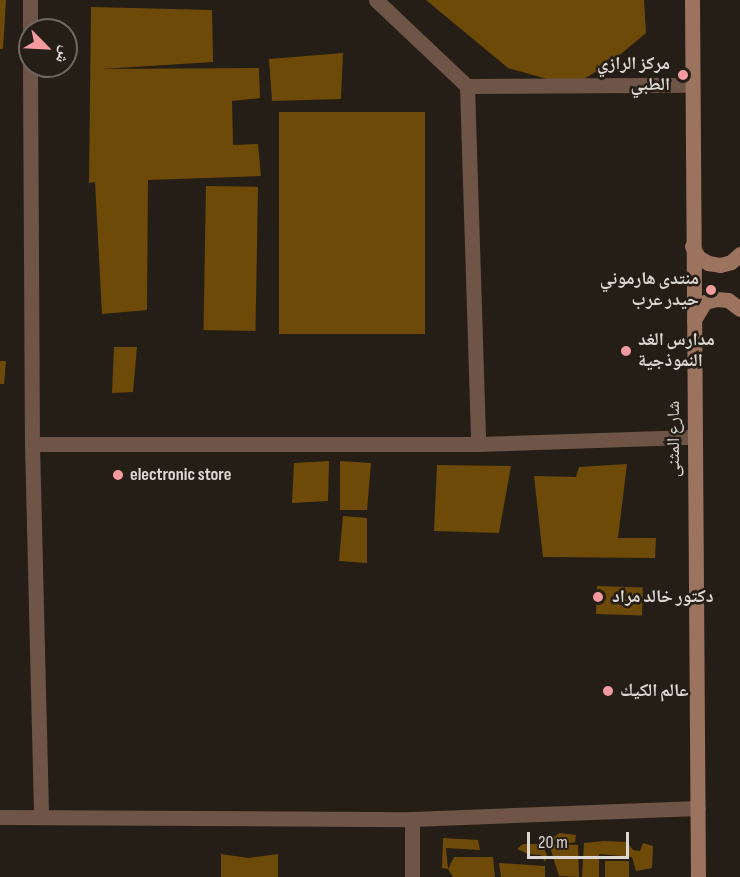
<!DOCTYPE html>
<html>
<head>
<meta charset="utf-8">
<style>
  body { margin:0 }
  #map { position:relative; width:740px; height:877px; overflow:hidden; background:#241e16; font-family:"Sofia Sans Condensed","Noto Naskh Arabic",sans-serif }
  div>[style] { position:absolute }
  .building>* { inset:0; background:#6e4a08; transform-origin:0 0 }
  .minor>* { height:15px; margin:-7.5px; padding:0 7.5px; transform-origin:7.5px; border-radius:7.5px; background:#6f5548 }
  .secondary>* { height:15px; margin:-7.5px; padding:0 7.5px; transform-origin:7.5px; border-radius:7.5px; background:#9c735e }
  .dots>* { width:16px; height:16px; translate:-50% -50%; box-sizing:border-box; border:3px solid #241e16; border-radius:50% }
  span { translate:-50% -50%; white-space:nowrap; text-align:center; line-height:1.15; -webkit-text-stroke:5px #241e16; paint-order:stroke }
  .poi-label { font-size:18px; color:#dcd7d2; font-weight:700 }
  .right { translate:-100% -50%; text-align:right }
  .left { translate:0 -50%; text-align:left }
  .street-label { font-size:18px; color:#dcd7d2 }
  .north { position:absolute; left:18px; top:18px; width:60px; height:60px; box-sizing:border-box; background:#241e16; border:2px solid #6e6861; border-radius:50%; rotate:114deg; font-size:16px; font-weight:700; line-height:24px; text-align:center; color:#dcd7d2 }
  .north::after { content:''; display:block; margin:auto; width:21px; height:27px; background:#f49b9f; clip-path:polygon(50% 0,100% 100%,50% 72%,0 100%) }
  .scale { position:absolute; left:527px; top:832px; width:102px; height:27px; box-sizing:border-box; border:3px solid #dcd7d2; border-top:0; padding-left:8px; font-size:18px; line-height:21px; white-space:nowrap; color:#dcd7d2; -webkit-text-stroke:4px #241e16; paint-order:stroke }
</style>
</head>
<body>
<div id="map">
  <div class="building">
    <div style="clip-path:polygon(0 0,6px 0,3px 49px,0 49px)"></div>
    <div style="clip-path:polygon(426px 0,644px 0,646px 33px,609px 64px,572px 86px,508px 68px)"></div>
    <div style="clip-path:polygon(91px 7px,212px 10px,213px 62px,101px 69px,259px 68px,260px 98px,232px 101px,233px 145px,258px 144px,261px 176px,148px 180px,147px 310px,102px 314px,95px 182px,89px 183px)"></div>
    <div style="clip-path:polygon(343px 53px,341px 99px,272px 101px,269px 59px)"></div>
    <div style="left:425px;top:112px;width:222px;height:146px;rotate:90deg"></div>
    <div style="left:206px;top:186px;width:52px;height:144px;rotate:1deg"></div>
    <div style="clip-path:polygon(114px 347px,137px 347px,133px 392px,112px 393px)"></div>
    <div style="clip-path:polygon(0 361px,6px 361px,4px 384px,0 384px)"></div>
    <div style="clip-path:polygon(329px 461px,328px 501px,292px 503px,294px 463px)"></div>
    <div style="clip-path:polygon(340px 461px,371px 463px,367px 510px,340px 510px)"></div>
    <div style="clip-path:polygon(627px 464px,618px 538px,656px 538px,655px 558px,543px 557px,534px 476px,576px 477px,579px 467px)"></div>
    <div style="clip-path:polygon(437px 465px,511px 466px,499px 533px,434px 531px)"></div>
    <div style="clip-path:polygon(343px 516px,367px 518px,367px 563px,339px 561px)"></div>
    <div style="left:597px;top:586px;width:46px;height:28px;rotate:2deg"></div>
    <div style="clip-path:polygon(560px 833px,576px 835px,575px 842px,559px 845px,552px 838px)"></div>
    <div style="clip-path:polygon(443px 838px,478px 840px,480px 850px,446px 848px,448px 869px,442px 868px)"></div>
    <div style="clip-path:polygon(604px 841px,627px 842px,633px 850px,640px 851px,643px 843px,653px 846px,652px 868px,636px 871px,632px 857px,599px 854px,599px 877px,582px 877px,584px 843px)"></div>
    <div style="clip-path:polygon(523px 844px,542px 844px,547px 855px,545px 862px,541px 855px,528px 854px,517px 849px)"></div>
    <div style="clip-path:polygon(549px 844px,578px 845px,579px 877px,559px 876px)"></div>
    <div style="clip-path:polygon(221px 854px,248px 858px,278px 854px,278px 877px,221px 877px)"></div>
    <div style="clip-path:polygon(454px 857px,493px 857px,495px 877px,453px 877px,448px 869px)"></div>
    <div style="left:629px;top:861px;width:16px;height:24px;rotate:90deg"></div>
    <div style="clip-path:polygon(499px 863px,545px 866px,545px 877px,501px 877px)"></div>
  </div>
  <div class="minor">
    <div style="left:30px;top:0;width:30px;rotate:90deg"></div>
    <div style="left:376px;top:0;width:125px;rotate:43.4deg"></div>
    <div style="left:467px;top:86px;width:358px;rotate:88.2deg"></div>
    <div style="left:30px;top:66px;width:378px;rotate:89.7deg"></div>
    <div style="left:32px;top:444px;width:373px;rotate:88.6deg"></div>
    <div style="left:467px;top:86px;width:225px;rotate:-0.3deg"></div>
    <div style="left:32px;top:444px;width:446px"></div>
    <div style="left:478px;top:444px;width:215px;rotate:-1.9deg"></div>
    <div style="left:0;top:817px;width:412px;rotate:0.3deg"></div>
    <div style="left:412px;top:819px;width:286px;rotate:-2.2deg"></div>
    <div style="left:412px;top:877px;width:58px;rotate:-90deg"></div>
  </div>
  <div class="secondary">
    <div style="left:692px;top:0;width:877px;rotate:89.61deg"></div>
    <div style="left:692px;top:246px;width:13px;rotate:61deg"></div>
    <div style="left:698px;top:257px;width:12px;rotate:31deg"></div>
    <div style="left:708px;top:263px;width:12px;rotate:9deg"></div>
    <div style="left:720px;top:265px;width:11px;rotate:-15deg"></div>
    <div style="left:731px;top:262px;width:12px;rotate:-42deg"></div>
    <div style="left:694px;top:320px;width:21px;rotate:-59deg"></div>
    <div style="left:705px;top:302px;width:12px;rotate:-14deg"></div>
    <div style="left:717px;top:299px;width:11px;rotate:5deg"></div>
    <div style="left:728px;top:300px;width:15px;rotate:37deg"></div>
  </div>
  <div class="dots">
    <div style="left:683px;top:75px;background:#f49b9f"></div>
    <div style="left:711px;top:290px;background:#f49b9f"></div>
    <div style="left:626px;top:351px;background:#f49b9f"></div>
    <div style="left:118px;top:475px;background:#f49b9f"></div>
    <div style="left:598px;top:597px;background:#f49b9f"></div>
    <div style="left:608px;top:691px;background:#f49b9f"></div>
  </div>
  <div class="poi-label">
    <span class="right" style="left:670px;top:75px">مركز الرازي<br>الطبي</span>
    <span class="right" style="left:699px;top:290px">منتدى هارموني<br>حيدر عرب</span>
    <span class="left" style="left:638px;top:351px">مدارس الغد<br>النموذجية</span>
    <span class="left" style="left:130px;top:475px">electronic store</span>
    <span class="left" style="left:612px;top:597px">دكتور خالد مراد</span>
    <span class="left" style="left:620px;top:691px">عالم الكيك</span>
  </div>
  <div class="street-label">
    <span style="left:674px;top:439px;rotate:-90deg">شارع المثنى</span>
  </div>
  <div class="north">ش</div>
  <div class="scale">20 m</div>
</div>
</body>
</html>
